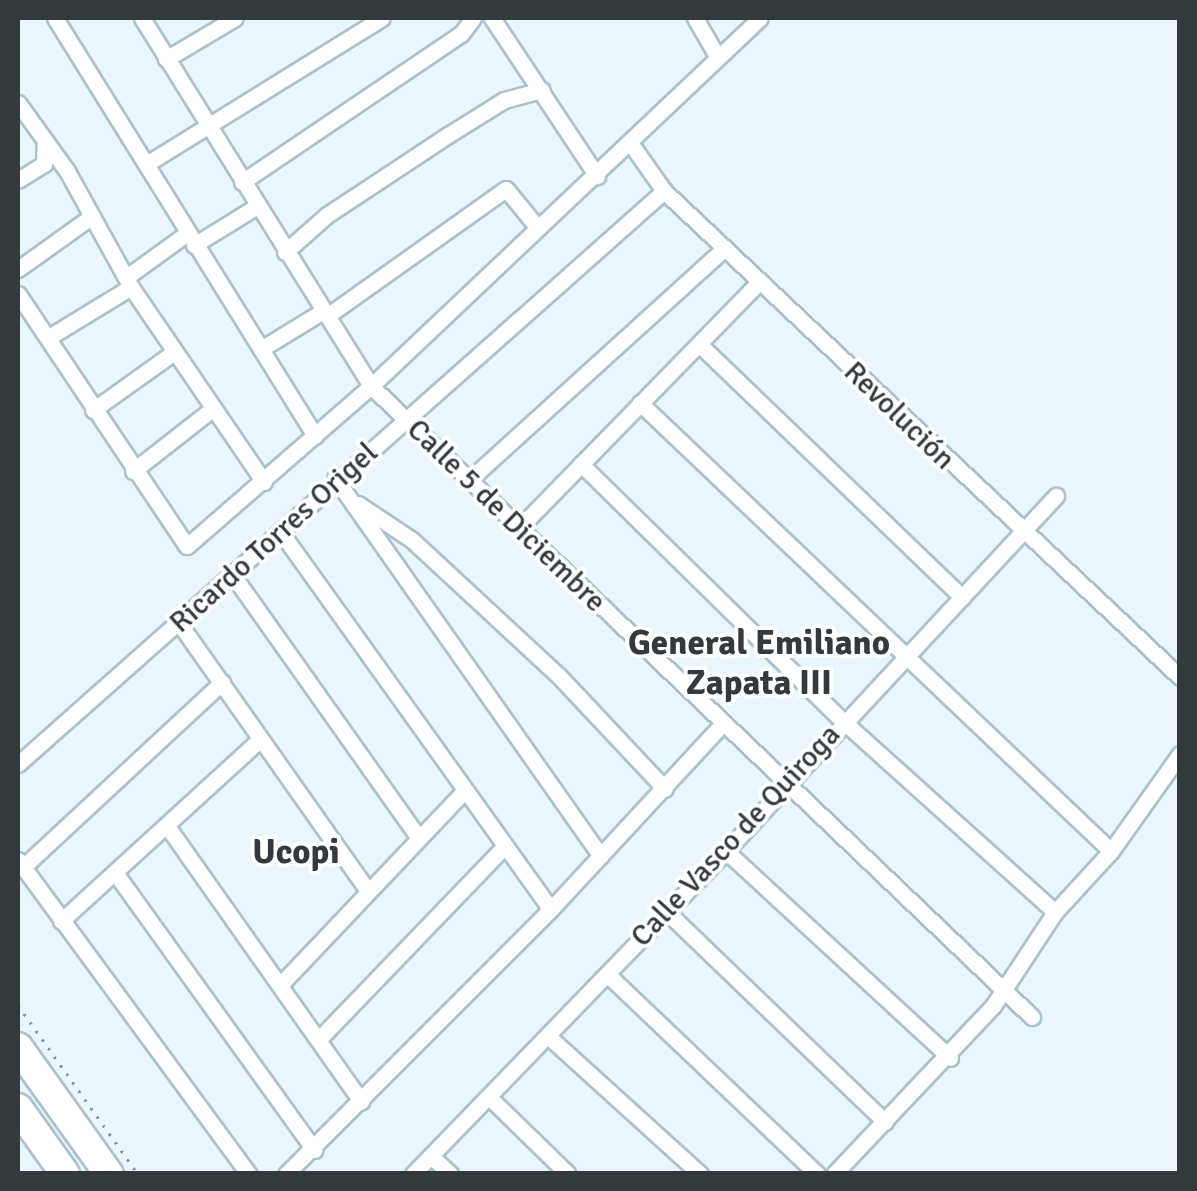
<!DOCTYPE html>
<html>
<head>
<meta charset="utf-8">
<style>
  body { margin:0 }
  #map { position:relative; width:1197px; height:1191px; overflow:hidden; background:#e9f6fd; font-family:Signika,sans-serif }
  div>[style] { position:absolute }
  .path>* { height:2.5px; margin-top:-1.25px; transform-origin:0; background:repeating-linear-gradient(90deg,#8a949a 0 2.5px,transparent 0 10.5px) }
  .roads { filter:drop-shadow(2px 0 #acc1cb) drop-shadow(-2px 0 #acc1cb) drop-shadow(0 2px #acc1cb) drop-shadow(0 -2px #acc1cb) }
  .minor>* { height:15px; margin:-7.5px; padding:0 7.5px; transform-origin:7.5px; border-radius:7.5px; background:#fff }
  .motorway>* { height:28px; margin:-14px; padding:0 14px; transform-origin:14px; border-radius:14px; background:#fff }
  span { translate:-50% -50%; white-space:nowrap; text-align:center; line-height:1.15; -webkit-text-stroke:8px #fff; paint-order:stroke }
  .street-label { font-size:30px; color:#323a3e }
  .quarter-label { font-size:35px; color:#323a3e; font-weight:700 }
  .frame { position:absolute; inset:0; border:20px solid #323a3e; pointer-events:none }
</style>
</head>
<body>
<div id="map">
  <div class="path">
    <div style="left:18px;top:1005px;width:207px;rotate:54.6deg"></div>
  </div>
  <div class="roads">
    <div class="minor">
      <div style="left:55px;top:18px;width:492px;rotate:58.1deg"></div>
      <div style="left:142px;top:18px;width:433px;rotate:58.1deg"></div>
      <div style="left:371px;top:386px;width:914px;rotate:43.67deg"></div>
      <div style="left:492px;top:18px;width:190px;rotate:56.4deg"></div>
      <div style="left:695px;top:18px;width:44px;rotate:59.9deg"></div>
      <div style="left:166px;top:59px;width:80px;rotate:-30.7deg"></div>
      <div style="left:18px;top:103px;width:84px;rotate:54.2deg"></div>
      <div style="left:67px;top:171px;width:132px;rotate:61.1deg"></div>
      <div style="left:131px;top:287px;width:236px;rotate:55.7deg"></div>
      <div style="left:631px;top:144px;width:57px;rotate:54.9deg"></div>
      <div style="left:664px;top:191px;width:709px;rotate:43.29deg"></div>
      <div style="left:148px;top:163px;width:275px;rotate:-31.8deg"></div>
      <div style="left:18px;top:180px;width:31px;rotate:-32deg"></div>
      <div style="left:44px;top:164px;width:23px;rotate:-88deg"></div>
      <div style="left:242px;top:182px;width:264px;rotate:-34.1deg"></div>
      <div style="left:461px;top:34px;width:20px;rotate:-53deg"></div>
      <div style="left:194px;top:245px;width:74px;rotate:-31.8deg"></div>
      <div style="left:285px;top:252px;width:56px;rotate:-41.4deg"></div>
      <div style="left:327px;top:215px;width:145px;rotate:-33.5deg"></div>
      <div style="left:448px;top:135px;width:66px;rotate:-32deg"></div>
      <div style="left:504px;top:100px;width:39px;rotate:-15deg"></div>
      <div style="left:18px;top:269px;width:91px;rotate:-35.6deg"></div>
      <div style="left:128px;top:276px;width:72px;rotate:-35.9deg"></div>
      <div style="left:18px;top:294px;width:303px;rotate:56.2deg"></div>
      <div style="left:187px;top:546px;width:244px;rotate:-41deg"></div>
      <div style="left:371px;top:386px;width:535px;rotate:-43.41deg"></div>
      <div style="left:327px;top:316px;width:219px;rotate:-35.4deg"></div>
      <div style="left:506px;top:189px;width:50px;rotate:50.6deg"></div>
      <div style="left:49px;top:337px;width:96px;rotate:-31.4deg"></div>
      <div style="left:700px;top:345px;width:364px;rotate:43.9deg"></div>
      <div style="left:261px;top:349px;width:73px;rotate:-31.5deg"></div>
      <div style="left:640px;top:403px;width:650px;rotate:43.57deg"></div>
      <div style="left:93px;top:410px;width:100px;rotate:-35.6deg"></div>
      <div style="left:581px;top:464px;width:368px;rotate:44.5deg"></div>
      <div style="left:844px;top:722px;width:284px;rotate:42deg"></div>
      <div style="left:133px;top:471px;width:100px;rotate:-38.1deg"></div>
      <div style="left:335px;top:478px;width:462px;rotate:54.9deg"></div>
      <div style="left:469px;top:480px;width:344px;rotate:-42.2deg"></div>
      <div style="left:358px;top:504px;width:65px;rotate:33.7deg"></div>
      <div style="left:412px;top:540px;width:199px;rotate:42.8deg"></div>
      <div style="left:558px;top:675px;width:156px;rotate:46.8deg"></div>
      <div style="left:519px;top:528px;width:344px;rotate:-45.7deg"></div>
      <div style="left:280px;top:531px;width:465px;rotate:54.4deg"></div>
      <div style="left:232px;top:574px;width:322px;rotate:54.7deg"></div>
      <div style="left:179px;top:623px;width:327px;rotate:54.8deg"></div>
      <div style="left:18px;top:764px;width:864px;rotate:-41.57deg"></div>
      <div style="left:167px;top:826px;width:337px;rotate:54.8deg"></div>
      <div style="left:726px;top:851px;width:305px;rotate:42.7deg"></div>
      <div style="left:18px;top:860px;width:390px;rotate:53.7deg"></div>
      <div style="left:22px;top:868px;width:273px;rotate:-42.9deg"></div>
      <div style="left:116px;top:874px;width:340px;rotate:54.3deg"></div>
      <div style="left:666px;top:911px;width:304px;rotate:43.9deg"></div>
      <div style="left:61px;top:921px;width:270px;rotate:-42.4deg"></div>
      <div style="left:607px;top:974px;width:290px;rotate:43.6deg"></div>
      <div style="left:281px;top:984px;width:267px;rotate:-46.5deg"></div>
      <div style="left:549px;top:1037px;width:204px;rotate:42.2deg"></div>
      <div style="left:319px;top:1039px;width:268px;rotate:-46.1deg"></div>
      <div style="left:489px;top:1097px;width:110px;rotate:44.3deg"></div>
      <div style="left:432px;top:1157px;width:25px;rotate:43deg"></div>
      <div style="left:286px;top:1174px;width:375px;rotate:-45deg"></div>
      <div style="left:551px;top:909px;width:253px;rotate:-47.2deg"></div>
      <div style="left:413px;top:1174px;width:450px;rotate:-45.9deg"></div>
      <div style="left:726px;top:851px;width:485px;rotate:-47.1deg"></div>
      <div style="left:834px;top:1174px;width:231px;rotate:-46.6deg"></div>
      <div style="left:993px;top:1006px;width:113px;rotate:-56.6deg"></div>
      <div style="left:1055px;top:912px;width:83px;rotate:-47.4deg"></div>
      <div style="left:1111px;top:851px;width:119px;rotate:-54.6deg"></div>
    </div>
    <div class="motorway">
      <div style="left:18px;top:1047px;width:156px;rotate:54.4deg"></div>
      <div style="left:18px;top:1108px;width:81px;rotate:54.5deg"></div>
    </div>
  </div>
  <div class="street-label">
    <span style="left:899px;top:416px;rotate:44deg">Revolución</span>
    <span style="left:506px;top:516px;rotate:44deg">Calle 5 de Diciembre</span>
    <span style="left:274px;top:538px;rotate:-42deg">Ricardo Torres Origel</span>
    <span style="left:736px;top:836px;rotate:-47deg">Calle Vasco de Quiroga</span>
  </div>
  <div class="quarter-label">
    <span style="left:759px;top:663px">General Emiliano<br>Zapata III</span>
    <span style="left:296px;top:852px">Ucopi</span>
  </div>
  <div class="frame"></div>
</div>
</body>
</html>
